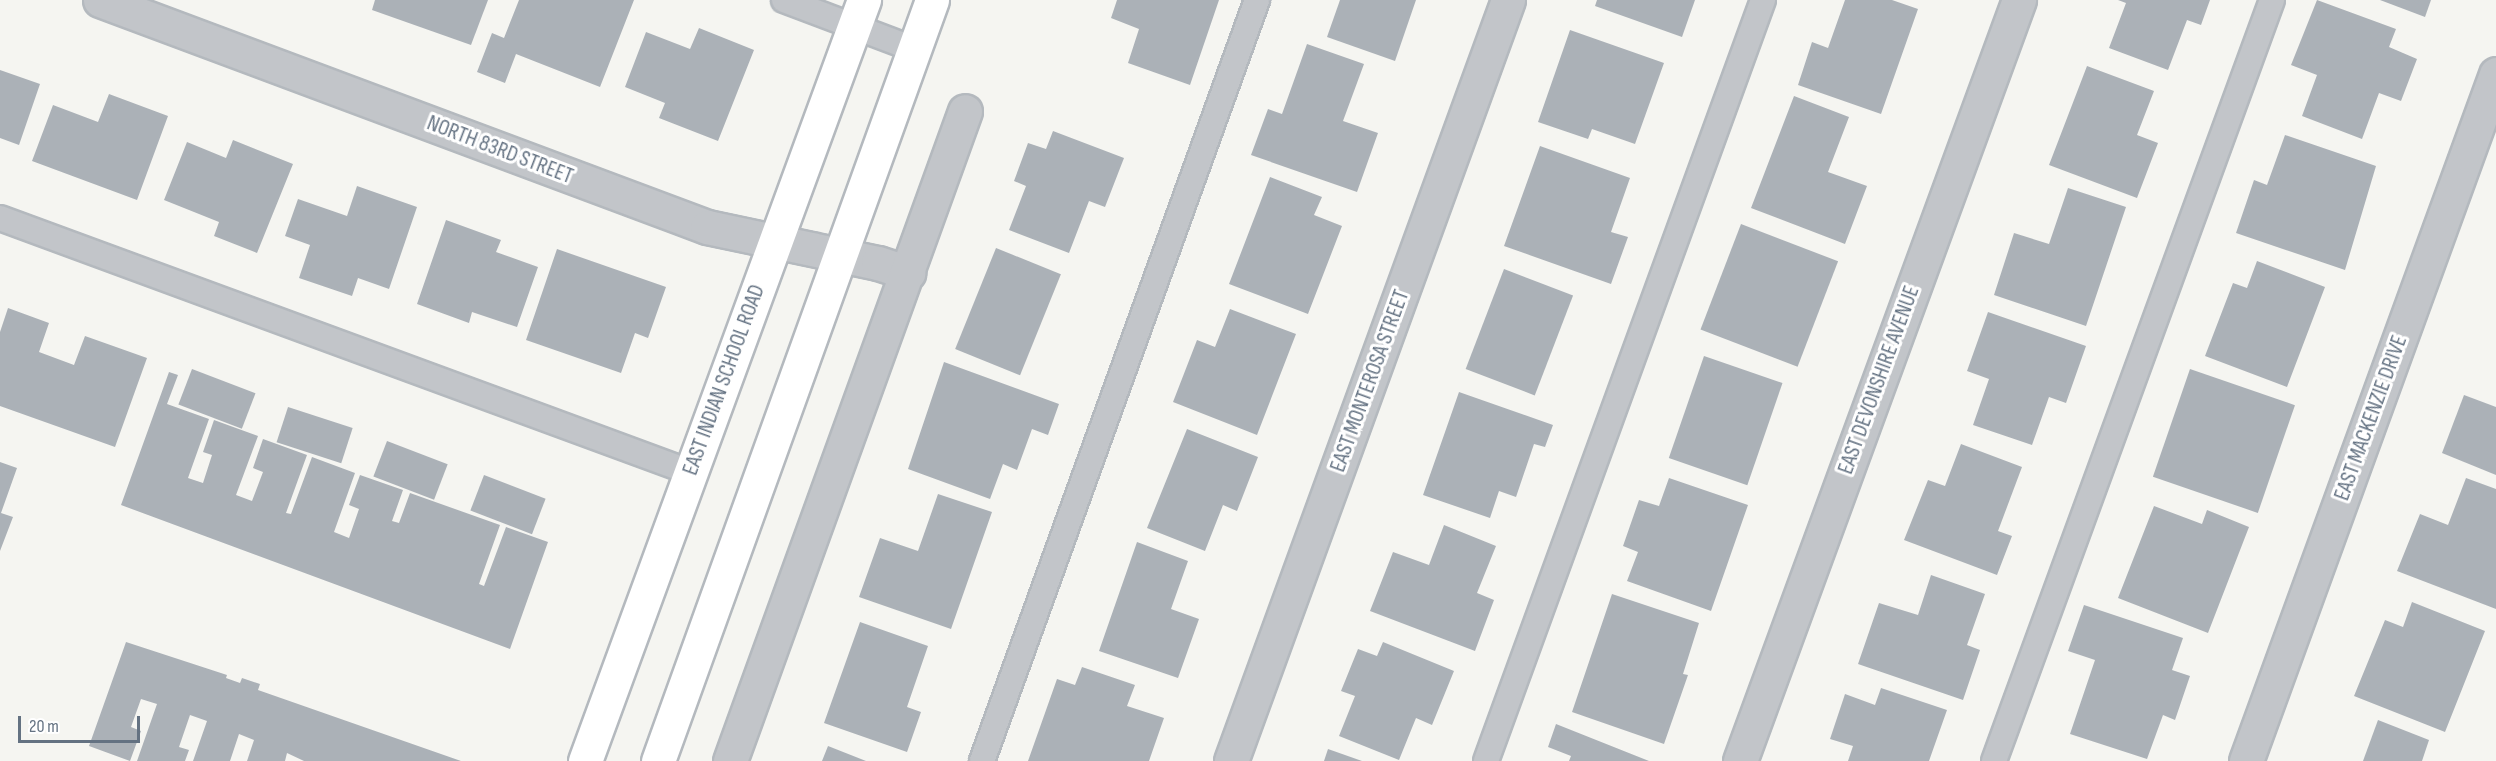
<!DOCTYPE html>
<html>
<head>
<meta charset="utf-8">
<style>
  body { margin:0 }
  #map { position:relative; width:2496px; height:761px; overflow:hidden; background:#f5f5f1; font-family:"Sofia Sans Condensed",sans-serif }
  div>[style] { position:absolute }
  .building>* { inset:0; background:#abb1b7; transform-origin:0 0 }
  .roads { filter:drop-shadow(2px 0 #b4b9be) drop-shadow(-2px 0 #b4b9be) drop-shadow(0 2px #b4b9be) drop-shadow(0 -2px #b4b9be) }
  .lane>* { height:24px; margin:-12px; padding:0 12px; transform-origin:12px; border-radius:12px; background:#c2c5c9 }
  .street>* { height:33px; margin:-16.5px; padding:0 16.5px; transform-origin:16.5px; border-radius:16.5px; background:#c2c5c9 }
  .secondary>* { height:33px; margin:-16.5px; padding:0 16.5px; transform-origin:16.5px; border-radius:16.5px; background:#fff }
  span { translate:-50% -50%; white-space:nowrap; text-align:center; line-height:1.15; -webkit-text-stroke:6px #fff; paint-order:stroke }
  .street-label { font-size:22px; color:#647282 }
  .scale { position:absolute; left:18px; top:716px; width:122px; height:27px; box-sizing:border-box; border:3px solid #647282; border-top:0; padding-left:8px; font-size:18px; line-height:21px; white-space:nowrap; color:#647282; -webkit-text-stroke:4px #fff; paint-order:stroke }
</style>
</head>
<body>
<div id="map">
  <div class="building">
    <div style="clip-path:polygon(375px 0,488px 0,471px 45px,372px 10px)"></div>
    <div style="clip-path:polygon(519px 0,634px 0,600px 87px,516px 54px,505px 83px,477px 72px,492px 33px,504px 38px)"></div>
    <div style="clip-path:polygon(1117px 0,1219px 0,1190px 85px,1128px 63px,1139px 29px,1111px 18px)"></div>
    <div style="clip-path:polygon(1340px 0,1416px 0,1395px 61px,1327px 37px)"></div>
    <div style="clip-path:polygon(1597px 0,1695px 0,1682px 37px,1595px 6px)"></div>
    <div style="clip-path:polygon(1845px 0,1892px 0,1918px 9px,1881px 114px,1798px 85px,1812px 42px,1828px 48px)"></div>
    <div style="clip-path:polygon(2118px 0,2210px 0,2201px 25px,2187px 20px,2168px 70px,2109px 48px,2126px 3px)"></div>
    <div style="clip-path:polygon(2317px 0,2396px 29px,2389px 47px,2417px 59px,2401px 101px,2379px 93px,2362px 139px,2302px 116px,2317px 75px,2291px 65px)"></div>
    <div style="clip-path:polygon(2380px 0,2431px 0,2425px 17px)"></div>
    <div style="clip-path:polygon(699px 28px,754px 50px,718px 141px,659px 118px,665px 103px,625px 87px,646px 32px,690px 49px)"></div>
    <div style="clip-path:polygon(1570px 30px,1664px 63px,1635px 144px,1592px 129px,1588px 139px,1538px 122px)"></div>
    <div style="clip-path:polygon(1307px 44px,1364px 64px,1343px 121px,1378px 133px,1357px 192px,1251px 155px,1268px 109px,1282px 114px)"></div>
    <div style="clip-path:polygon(2087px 66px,2154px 91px,2137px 135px,2158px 143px,2137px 198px,2049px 165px)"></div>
    <div style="clip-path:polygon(0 70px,40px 84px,19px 145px,0 138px)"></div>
    <div style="clip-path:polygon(109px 94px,168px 116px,137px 200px,32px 161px,53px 105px,98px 122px)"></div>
    <div style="clip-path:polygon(1794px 96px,1849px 117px,1828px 172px,1867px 186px,1845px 244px,1751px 208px)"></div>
    <div style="clip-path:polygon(1053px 131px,1124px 158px,1105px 207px,1089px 201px,1069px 253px,1009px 230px,1026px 186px,1014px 181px,1028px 143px,1046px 149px)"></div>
    <div style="clip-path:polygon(2285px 135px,2376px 166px,2345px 270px,2236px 233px,2254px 180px,2267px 185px)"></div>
    <div style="clip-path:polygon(233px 140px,293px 164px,257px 253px,214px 236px,219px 222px,164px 200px,187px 142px,226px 158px)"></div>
    <div style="clip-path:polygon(1540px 146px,1630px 178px,1611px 232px,1628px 237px,1611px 284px,1504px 246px)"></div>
    <div style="clip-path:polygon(1270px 177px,1322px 197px,1314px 215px,1342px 226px,1308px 314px,1229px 284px)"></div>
    <div style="clip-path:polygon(357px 186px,417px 207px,389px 289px,358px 278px,352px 296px,299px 278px,310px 245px,285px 236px,298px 199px,347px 216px)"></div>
    <div style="clip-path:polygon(2068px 188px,2126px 207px,2086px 326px,1994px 295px,2014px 233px,2049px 244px)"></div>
    <div style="clip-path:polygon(446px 220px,501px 240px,496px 252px,538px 267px,517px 327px,472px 312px,469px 323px,417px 304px)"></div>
    <div style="left:1741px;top:224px;width:104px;height:113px;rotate:21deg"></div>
    <div style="left:996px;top:248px;width:70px;height:109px;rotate:22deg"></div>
    <div style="clip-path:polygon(557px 249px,666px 287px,648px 338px,635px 333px,621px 373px,526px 340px)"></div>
    <div style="clip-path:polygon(2257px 261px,2325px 287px,2287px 387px,2205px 356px,2233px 283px,2247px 288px)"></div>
    <div style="left:1504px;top:269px;width:74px;height:107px;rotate:21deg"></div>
    <div style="clip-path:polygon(8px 308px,49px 323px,39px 352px,74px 365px,85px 336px,147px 358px,115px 447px,0 406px,0 332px)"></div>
    <div style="clip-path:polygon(1230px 309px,1296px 334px,1257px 435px,1173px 402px,1197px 340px,1215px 347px)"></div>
    <div style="clip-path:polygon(1988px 312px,2086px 346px,2066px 403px,2049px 397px,2032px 445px,1973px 425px,1989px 379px,1967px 371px)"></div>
    <div style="left:1704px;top:356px;width:83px;height:108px;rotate:19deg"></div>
    <div style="clip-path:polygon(944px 362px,1059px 404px,1048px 435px,1032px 429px,1017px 470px,1003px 464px,990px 499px,908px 469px)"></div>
    <div style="left:192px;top:369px;width:68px;height:38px;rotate:21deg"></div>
    <div style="left:2190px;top:369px;width:111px;height:114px;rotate:19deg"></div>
    <div style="clip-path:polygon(169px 372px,178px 375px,167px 404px,209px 419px,188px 478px,203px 483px,212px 455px,203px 452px,214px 420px,258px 436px,236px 495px,252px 501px,263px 472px,253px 468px,263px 439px,307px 455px,286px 513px,291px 514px,312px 457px,355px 473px,334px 532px,349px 538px,359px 509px,349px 505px,360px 475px,403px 490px,392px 521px,399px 523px,410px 493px,500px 525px,479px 584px,484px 586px,506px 527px,548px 542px,510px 649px,121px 505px)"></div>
    <div style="clip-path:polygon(1459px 392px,1553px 425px,1545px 447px,1534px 444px,1516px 497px,1499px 491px,1490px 518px,1423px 495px)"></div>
    <div style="clip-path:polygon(2464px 395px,2496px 407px,2496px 475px,2442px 453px)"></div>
    <div style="left:288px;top:407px;width:68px;height:37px;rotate:18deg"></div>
    <div style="clip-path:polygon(1187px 429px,1258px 457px,1237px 511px,1223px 505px,1205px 551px,1147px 528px)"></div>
    <div style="left:387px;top:441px;width:65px;height:38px;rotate:21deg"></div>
    <div style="clip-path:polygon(1961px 444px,2022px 467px,1998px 531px,2012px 536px,1997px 575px,1904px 540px,1928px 480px,1945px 486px)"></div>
    <div style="clip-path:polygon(0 462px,17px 468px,1px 513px,13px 517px,0 551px)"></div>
    <div style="left:484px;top:475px;width:66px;height:38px;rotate:21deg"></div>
    <div style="clip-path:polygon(1669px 478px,1748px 505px,1711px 611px,1627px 581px,1638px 552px,1623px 546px,1639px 500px,1659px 506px)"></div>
    <div style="clip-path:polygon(2466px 478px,2496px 489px,2496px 609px,2397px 571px,2420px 514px,2448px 525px)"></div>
    <div style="clip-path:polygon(938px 494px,992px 512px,951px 629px,859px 597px,880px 538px,918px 551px)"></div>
    <div style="clip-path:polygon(2154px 506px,2202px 524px,2207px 510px,2249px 527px,2208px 633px,2118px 598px)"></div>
    <div style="clip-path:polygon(1444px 525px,1496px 546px,1477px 593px,1494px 600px,1475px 651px,1370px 611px,1393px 552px,1429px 565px)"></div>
    <div style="clip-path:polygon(1137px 542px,1188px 561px,1171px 609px,1199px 619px,1178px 678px,1099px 651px)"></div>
    <div style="clip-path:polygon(1931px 575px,1985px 594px,1967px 645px,1980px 650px,1963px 700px,1858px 664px,1879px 603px,1918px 615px)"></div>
    <div style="clip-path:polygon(1612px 594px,1699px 623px,1683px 674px,1688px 675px,1664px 744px,1572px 712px)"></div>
    <div style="clip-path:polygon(2412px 602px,2485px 631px,2445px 732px,2354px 696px,2385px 620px,2403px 627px)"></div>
    <div style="clip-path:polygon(2084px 605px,2183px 638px,2172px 670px,2190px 676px,2175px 720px,2163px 715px,2147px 759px,2070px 734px,2095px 660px,2068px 651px)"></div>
    <div style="clip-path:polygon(860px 622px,928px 646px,907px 707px,921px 712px,907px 752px,824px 723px)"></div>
    <div style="clip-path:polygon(126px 642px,227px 675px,226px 678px,240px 683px,242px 678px,260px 684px,258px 690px,461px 761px,304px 761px,287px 753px,285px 761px,247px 761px,254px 740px,239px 734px,230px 761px,193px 761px,207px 721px,190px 715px,179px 747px,189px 750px,185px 761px,137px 761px,157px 704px,141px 699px,131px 727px,141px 731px,130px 761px,89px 746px)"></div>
    <div style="clip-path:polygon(1383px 642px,1454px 671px,1432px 725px,1416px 718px,1399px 760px,1339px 736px,1355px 696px,1341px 691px,1358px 649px,1377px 656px)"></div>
    <div style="clip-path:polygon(1082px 667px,1135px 685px,1127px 706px,1164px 718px,1149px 761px,1028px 761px,1057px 679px,1075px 685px)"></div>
    <div style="clip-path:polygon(1881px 688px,1947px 710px,1929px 761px,1848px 761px,1853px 746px,1830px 739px,1845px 694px,1875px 705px)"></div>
    <div style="clip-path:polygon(2378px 720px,2429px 740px,2422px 761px,2363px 761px)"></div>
    <div style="clip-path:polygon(1556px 724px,1649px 761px,1569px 761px,1571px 756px,1548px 747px)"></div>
    <div style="clip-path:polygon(828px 746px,866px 761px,822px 761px)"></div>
    <div style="clip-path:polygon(1328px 749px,1362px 761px,1324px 761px)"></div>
  </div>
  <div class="roads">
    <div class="lane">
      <div style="left:784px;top:0;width:139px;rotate:20.7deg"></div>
      <div style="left:0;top:218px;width:735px;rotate:20.21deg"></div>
      <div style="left:982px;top:761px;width:809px;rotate:-70.13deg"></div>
      <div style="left:1486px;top:761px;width:810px;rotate:-70deg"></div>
      <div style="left:1994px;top:761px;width:810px;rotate:-69.93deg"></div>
    </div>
    <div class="street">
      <div style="left:100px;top:0;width:648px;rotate:20.5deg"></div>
      <div style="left:707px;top:227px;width:175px;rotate:11.9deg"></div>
      <div style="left:878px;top:263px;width:32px;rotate:18deg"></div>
      <div style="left:730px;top:761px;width:691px;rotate:-70.12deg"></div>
      <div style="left:1231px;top:761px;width:810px;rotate:-70deg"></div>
      <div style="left:1740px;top:761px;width:811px;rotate:-69.87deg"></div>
      <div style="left:2246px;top:761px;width:731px;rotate:-70deg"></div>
    </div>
    <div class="secondary">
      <div style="left:585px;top:761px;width:811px;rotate:-69.87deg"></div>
      <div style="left:658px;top:761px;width:809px;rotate:-70.2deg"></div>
    </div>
  </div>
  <div class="street-label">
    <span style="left:500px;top:150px;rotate:21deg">NORTH 83RD STREET</span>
    <span style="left:724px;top:380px;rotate:-70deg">EAST INDIAN SCHOOL ROAD</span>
    <span style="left:1879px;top:380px;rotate:-70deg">EAST DEVONSHIRE AVENUE</span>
    <span style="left:1370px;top:381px;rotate:-70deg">EAST MONTEROSA STREET</span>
    <span style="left:2371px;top:418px;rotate:-70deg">EAST MACKENZIE DRIVE</span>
  </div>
  <div class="scale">20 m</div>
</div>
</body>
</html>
